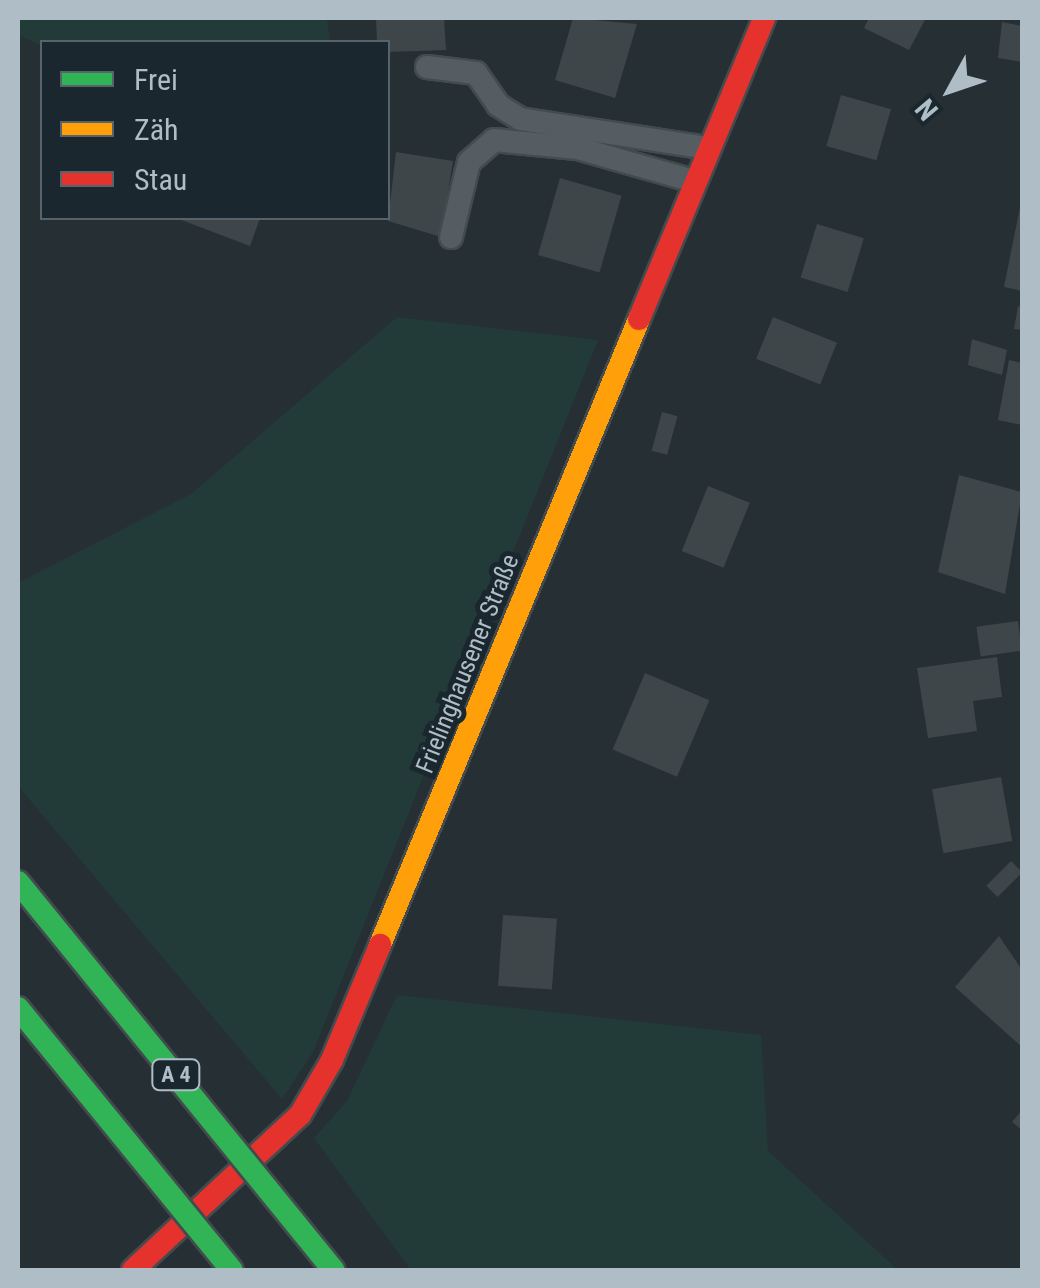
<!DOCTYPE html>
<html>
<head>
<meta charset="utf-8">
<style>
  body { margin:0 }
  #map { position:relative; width:1040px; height:1288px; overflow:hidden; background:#262f34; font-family:"Roboto Condensed",sans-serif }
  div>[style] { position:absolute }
  .green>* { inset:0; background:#233b38 }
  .building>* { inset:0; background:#3e464a; transform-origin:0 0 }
  .roads { filter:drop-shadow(2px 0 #444b4f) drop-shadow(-2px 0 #444b4f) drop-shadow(0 2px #444b4f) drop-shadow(0 -2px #444b4f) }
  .lane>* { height:22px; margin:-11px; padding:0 11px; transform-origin:11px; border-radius:11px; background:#565d62 }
  .slow>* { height:22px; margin:-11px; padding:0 11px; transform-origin:11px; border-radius:11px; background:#ff9f0a }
  .jam>* { height:22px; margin:-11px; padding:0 11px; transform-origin:11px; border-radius:11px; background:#e5322d }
  .bridges { filter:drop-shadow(2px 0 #434b4f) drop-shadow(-2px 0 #434b4f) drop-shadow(0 2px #434b4f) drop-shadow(0 -2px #434b4f) }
  .fast-bridge>* { height:22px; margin:-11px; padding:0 11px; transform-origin:11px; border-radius:11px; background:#30b455 }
  span { translate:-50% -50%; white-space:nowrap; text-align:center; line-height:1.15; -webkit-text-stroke:10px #1a272e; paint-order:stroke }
  .shield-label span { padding:2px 8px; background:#1a272e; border:2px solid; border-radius:8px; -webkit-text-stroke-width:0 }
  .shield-label { font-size:22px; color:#afbdc6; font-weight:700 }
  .street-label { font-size:25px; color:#afbdc6 }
  .frame { position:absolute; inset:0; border:20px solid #afbdc6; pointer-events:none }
  .legend { position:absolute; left:40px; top:40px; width:350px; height:180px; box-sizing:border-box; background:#1a272e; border:2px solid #56636b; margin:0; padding:12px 18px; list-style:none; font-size:30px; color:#afbdc6 }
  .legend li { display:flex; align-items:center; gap:20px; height:50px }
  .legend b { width:50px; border:2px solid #56636b }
  .north { position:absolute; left:900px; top:40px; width:100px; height:100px; -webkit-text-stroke:8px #1a272e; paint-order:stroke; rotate:230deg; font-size:28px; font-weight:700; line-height:40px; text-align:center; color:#afbdc6 }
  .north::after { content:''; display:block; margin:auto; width:35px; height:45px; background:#afbdc6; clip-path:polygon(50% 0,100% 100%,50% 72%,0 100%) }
</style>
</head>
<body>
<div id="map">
  <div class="green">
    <div style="clip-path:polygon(18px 18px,327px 18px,330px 42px,42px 46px,18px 35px)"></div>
    <div style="clip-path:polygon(397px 317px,598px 340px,313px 1052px,282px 1099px,18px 786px,18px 583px,191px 494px)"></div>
    <div style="clip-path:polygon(397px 995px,761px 1035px,768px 1151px,898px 1270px,411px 1270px,314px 1138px,347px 1101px)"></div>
  </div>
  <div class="building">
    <div style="clip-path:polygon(376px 18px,444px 18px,446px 50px,388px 52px,388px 42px,377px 42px)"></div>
    <div style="clip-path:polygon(573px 18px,637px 24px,615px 98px,555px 80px)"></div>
    <div style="clip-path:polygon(869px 18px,926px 18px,909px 50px,864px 28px)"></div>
    <div style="clip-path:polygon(1002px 22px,1022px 26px,1022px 62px,998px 58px)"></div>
    <div style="left:841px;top:95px;width:52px;height:53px;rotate:16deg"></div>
    <div style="clip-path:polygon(396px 152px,453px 161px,441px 237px,388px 221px)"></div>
    <div style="left:560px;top:178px;width:64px;height:80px;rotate:16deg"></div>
    <div style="clip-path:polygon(1022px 197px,1022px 291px,1004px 287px)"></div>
    <div style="clip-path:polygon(176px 218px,260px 218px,250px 246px)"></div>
    <div style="left:817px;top:224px;width:49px;height:56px;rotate:17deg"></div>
    <div style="clip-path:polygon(1018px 306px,1022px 307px,1022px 330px,1014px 329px)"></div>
    <div style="left:773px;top:317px;width:69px;height:45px;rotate:22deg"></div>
    <div style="clip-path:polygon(972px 339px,1007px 350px,1002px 375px,968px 365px)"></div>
    <div style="clip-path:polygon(1009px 360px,1022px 363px,1022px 425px,998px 420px)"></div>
    <div style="left:662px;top:412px;width:16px;height:40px;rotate:15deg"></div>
    <div style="clip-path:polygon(959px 475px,1022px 492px,1005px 594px,938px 572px)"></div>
    <div style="left:708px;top:486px;width:45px;height:70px;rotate:22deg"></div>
    <div style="left:1018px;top:621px;width:30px;height:42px;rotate:82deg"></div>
    <div style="clip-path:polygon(997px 657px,1002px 697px,973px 701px,977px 731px,928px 738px,917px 668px)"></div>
    <div style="left:645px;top:673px;width:70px;height:83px;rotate:23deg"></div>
    <div style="left:1001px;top:777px;width:65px;height:70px;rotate:80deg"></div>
    <div style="left:1011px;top:861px;width:16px;height:35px;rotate:45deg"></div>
    <div style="left:503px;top:915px;width:54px;height:71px;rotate:4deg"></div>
    <div style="clip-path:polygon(999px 936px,1022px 970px,1022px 1047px,955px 987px)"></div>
    <div style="clip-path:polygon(1022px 1110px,1022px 1130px,1012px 1122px)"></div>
  </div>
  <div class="roads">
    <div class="lane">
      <div style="left:427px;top:67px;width:49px;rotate:7deg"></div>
      <div style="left:476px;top:73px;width:39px;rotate:55deg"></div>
      <div style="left:498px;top:105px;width:26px;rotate:32deg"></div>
      <div style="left:520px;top:119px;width:190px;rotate:8.8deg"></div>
      <div style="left:451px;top:237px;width:77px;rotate:-76.5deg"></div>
      <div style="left:469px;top:162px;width:33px;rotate:-41deg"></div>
      <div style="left:494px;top:140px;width:83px;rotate:5.5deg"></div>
      <div style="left:577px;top:148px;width:122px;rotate:15.8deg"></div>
    </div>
    <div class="slow">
      <div style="left:380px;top:945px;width:677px;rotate:-67.52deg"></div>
    </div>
    <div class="jam">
      <div style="left:639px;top:319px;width:326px;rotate:-67.4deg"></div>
      <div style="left:133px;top:1270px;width:228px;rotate:-42.9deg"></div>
      <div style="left:300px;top:1115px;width:64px;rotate:-59.8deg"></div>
      <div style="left:332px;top:1060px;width:125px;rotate:-67.3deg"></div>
    </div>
  </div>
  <div class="bridges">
    <div class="fast-bridge">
      <div style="left:18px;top:882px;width:500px;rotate:50.9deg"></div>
      <div style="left:18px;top:1008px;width:338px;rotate:50.8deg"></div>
    </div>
  </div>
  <div class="shield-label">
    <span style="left:176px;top:1075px">A 4</span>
  </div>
  <div class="street-label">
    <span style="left:468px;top:664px;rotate:-68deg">Frielinghausener Straße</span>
  </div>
  <div class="frame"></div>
  <ul class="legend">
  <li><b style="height:12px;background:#30b455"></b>Frei</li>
  <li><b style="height:12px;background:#ff9f0a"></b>Zäh</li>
  <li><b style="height:12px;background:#e5322d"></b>Stau</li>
  </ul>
  <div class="north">N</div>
</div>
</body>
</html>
